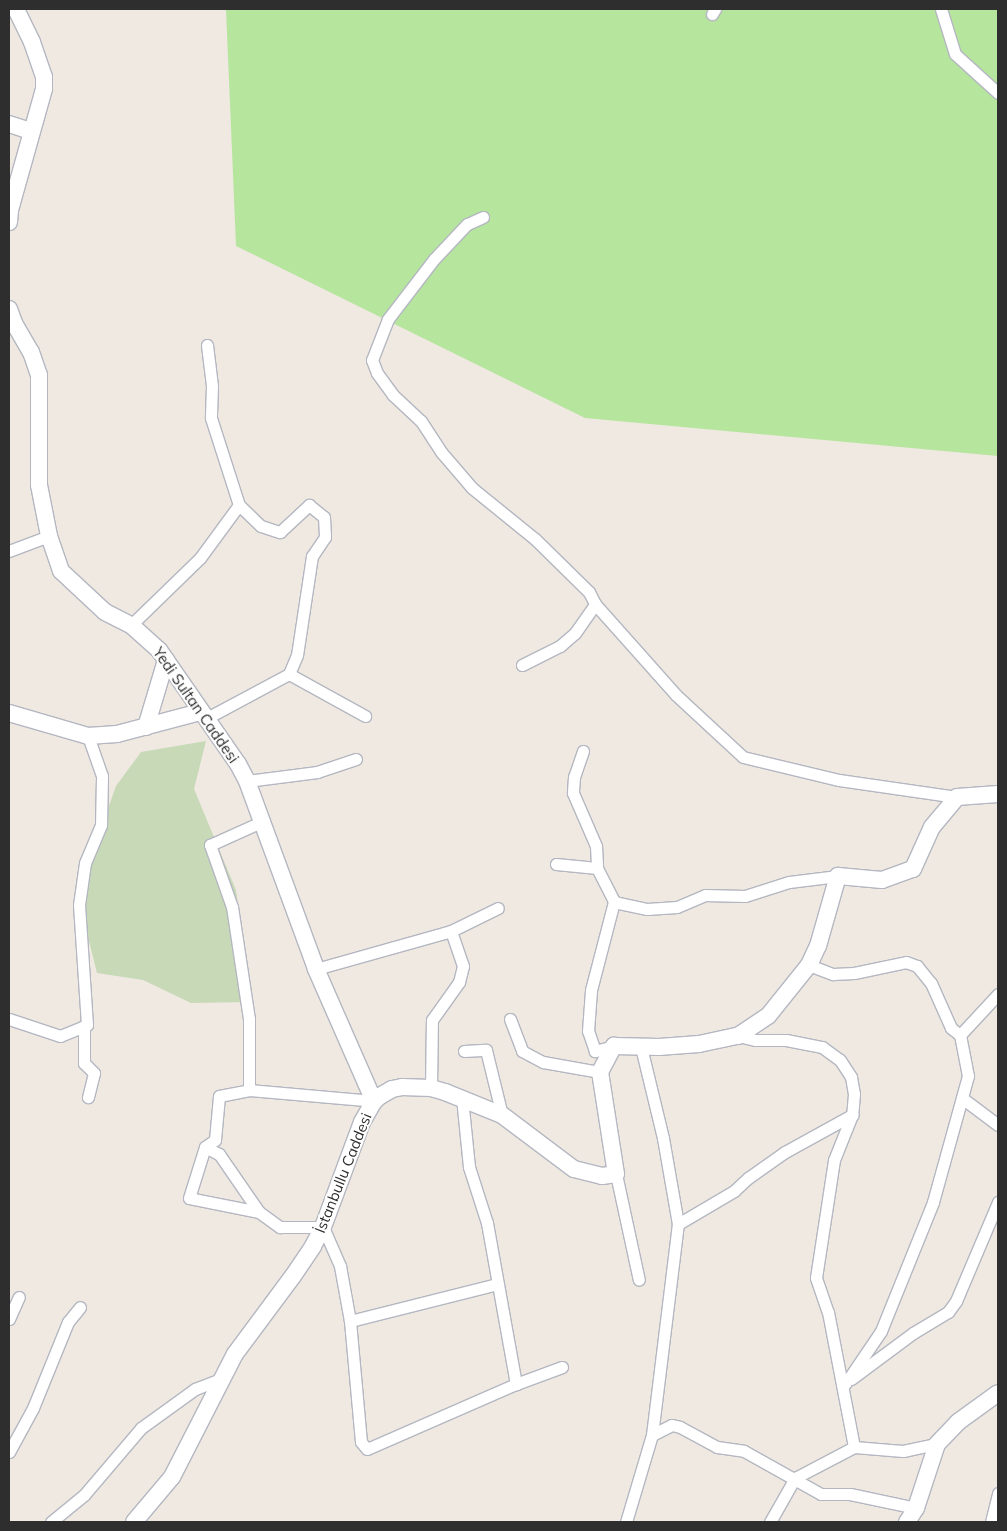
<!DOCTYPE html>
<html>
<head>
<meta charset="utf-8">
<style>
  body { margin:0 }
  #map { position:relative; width:1007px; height:1531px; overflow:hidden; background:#efe9e1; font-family:Mulish,sans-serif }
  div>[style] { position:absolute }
  .green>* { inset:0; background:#b6e59e }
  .cemetery>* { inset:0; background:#c8d9b8 }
  .roads { filter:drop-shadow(1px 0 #b4b7c1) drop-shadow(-1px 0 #b4b7c1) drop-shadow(0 1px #b4b7c1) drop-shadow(0 -1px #b4b7c1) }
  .street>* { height:11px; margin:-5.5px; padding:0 5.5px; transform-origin:5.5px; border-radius:5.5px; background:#fff }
  .secondary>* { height:16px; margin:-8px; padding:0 8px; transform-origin:8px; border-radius:8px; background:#fff }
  span { translate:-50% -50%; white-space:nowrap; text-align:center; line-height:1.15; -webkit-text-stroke:4px #fff; paint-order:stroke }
  .street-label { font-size:15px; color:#2e2e2e }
  .frame { position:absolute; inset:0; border:10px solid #2e2e2e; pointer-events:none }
</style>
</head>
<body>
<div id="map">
  <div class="green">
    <div style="clip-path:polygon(226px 9px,998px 9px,998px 456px,585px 418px,236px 246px)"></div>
  </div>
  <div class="cemetery">
    <div style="clip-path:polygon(206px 741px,194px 789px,236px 890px,251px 1002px,191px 1003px,143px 980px,97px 973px,82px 913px,94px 848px,116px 786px,141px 752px)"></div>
  </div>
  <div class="roads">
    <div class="street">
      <div style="left:941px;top:9px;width:47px;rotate:72.7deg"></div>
      <div style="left:955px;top:54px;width:58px;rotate:42.2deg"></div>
      <div style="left:712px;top:14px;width:6px;rotate:-59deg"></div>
      <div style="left:483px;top:217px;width:17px;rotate:156deg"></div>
      <div style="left:467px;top:224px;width:48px;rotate:133.3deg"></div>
      <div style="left:434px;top:259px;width:76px;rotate:127.5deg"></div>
      <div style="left:388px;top:319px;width:44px;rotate:111.3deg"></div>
      <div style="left:372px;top:360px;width:14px;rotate:69deg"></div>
      <div style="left:377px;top:373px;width:27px;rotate:54deg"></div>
      <div style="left:393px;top:395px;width:38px;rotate:43deg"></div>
      <div style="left:421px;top:421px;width:38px;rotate:57deg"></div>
      <div style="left:442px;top:453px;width:46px;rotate:49.4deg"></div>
      <div style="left:472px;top:488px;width:81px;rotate:39deg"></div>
      <div style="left:535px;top:539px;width:76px;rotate:44.5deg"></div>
      <div style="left:589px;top:592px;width:13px;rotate:63deg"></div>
      <div style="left:595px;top:604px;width:122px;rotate:48.3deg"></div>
      <div style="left:676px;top:695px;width:91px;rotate:42.8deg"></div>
      <div style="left:743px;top:757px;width:99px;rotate:13.5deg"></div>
      <div style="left:839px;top:780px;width:119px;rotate:8.2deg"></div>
      <div style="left:207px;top:345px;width:41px;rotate:83deg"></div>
      <div style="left:212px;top:386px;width:32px;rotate:92deg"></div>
      <div style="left:211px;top:418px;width:91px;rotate:72.2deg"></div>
      <div style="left:9px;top:551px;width:43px;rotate:-20.6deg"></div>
      <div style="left:131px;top:625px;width:96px;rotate:-44.2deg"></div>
      <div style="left:200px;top:558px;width:66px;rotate:-53.7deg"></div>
      <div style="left:239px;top:505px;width:30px;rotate:44deg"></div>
      <div style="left:261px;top:526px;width:20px;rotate:18deg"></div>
      <div style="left:280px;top:532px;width:40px;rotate:-43deg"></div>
      <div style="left:309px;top:505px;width:19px;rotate:39deg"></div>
      <div style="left:324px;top:517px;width:20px;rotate:87deg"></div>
      <div style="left:325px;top:537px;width:23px;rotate:124deg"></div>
      <div style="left:312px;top:556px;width:100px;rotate:98.6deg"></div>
      <div style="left:297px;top:655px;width:21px;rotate:113deg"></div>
      <div style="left:289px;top:674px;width:95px;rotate:151.8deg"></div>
      <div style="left:522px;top:665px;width:42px;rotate:-26.6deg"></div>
      <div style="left:560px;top:646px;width:20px;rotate:-41deg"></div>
      <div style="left:575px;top:633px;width:35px;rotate:-55deg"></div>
      <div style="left:289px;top:674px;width:87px;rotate:28.9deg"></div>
      <div style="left:583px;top:751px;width:28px;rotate:109deg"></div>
      <div style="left:574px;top:777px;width:16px;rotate:94deg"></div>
      <div style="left:573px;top:793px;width:58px;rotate:66.5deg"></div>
      <div style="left:596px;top:846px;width:22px;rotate:87deg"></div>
      <div style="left:597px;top:868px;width:38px;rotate:63deg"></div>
      <div style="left:247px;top:781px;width:71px;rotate:-7.3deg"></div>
      <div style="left:317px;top:772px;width:41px;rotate:-18.4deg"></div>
      <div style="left:556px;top:864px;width:41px;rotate:5.6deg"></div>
      <div style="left:809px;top:965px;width:26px;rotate:21deg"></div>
      <div style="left:833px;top:974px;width:21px;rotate:-3deg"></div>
      <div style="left:854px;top:973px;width:53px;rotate:-11.9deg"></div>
      <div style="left:906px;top:962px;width:12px;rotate:20deg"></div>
      <div style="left:917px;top:966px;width:22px;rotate:51deg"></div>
      <div style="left:931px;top:983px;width:49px;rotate:66deg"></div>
      <div style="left:951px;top:1028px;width:11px;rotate:38deg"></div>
      <div style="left:960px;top:1035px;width:56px;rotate:-47.2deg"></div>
      <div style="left:316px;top:969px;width:140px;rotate:-15.7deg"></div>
      <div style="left:451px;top:931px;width:52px;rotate:-26.1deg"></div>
      <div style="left:9px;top:1019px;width:54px;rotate:18.4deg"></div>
      <div style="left:60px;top:1036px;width:29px;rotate:-22deg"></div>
      <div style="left:87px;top:1025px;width:120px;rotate:-93.8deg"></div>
      <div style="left:79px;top:905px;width:42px;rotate:-81.9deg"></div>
      <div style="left:85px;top:863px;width:41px;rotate:-67.2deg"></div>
      <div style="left:101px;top:825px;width:49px;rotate:-88.8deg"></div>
      <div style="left:102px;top:776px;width:42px;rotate:-109.3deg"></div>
      <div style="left:510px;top:1019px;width:34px;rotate:69deg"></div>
      <div style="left:522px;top:1051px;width:24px;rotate:28deg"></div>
      <div style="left:543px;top:1062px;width:58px;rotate:10deg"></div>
      <div style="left:84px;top:1026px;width:37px;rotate:90deg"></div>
      <div style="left:84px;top:1063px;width:14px;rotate:45deg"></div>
      <div style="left:94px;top:1073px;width:25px;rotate:104deg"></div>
      <div style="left:738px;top:1036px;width:18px;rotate:13deg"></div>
      <div style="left:756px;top:1040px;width:30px"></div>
      <div style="left:786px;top:1040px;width:37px;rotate:11deg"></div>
      <div style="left:822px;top:1047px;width:22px;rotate:36deg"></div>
      <div style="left:840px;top:1060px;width:20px;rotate:57deg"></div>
      <div style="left:851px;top:1077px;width:17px;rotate:80deg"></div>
      <div style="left:854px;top:1094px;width:21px;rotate:95deg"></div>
      <div style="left:852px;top:1115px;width:48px;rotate:111.8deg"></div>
      <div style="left:834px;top:1160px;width:119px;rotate:98.7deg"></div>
      <div style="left:816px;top:1278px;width:36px;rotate:71deg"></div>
      <div style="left:828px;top:1312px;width:137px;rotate:79.1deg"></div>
      <div style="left:854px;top:1447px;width:49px;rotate:4.7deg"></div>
      <div style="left:903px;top:1451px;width:35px;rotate:-12deg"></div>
      <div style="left:614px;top:1046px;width:20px;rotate:165deg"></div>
      <div style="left:595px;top:1051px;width:21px;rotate:-109deg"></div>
      <div style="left:588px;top:1031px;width:41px;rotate:-85.8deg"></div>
      <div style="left:591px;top:990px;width:91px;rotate:-75.4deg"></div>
      <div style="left:614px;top:902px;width:34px;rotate:12deg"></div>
      <div style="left:647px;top:909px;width:30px;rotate:-4deg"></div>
      <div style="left:677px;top:907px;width:30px;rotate:-23deg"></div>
      <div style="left:705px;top:895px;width:40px;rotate:1.4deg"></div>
      <div style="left:745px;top:896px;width:46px;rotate:-17.7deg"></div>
      <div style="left:789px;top:882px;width:49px;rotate:-7deg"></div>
      <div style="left:464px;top:1051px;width:22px;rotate:-3deg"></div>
      <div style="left:486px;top:1050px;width:67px;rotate:76.2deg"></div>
      <div style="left:431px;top:1088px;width:68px;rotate:-89.2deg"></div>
      <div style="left:432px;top:1020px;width:47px;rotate:-54.6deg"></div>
      <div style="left:459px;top:982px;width:16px;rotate:-76deg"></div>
      <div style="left:463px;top:966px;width:37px;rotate:-109deg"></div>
      <div style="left:249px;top:1090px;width:71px;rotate:-90deg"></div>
      <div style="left:249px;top:1019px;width:113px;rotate:-98.6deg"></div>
      <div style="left:232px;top:907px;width:66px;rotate:-109.5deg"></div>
      <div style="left:210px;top:845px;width:56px;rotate:-24.3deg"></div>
      <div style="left:462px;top:1098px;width:69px;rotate:84.2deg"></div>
      <div style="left:469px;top:1167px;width:59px;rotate:72.2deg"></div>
      <div style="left:487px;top:1223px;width:164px;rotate:79.8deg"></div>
      <div style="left:962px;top:1098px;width:45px;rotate:36.9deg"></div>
      <div style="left:205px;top:1147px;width:16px;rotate:27deg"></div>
      <div style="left:219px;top:1154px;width:70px;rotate:55.4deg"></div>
      <div style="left:259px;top:1212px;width:26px;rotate:36deg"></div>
      <div style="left:280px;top:1227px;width:43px"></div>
      <div style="left:323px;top:1227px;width:43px;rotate:66.4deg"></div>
      <div style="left:340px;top:1266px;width:56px;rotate:79.7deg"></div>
      <div style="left:350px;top:1321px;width:121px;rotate:84.8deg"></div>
      <div style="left:361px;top:1442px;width:9px;rotate:49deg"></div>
      <div style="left:367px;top:1449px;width:163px;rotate:-23.6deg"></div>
      <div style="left:516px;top:1384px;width:49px;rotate:-20.3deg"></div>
      <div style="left:616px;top:1174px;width:108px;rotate:77.8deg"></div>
      <div style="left:259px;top:1212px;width:71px;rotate:-168.7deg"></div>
      <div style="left:189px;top:1198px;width:53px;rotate:-72.6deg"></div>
      <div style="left:205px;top:1147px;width:12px;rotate:-35deg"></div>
      <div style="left:215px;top:1140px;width:44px;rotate:-84.8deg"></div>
      <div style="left:219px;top:1096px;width:31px;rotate:-11deg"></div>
      <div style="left:249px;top:1090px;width:125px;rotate:5deg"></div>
      <div style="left:678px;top:1224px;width:65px;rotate:-30.5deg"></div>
      <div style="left:734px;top:1191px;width:19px;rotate:-43deg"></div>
      <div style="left:748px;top:1178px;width:45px;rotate:-35.1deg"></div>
      <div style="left:785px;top:1152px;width:77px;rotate:-28.9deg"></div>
      <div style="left:9px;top:1319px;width:24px;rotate:-66deg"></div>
      <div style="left:350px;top:1321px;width:152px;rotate:-14.1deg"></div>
      <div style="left:851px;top:1379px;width:77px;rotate:-36.6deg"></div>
      <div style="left:913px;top:1333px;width:41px;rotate:-31deg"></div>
      <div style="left:948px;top:1312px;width:14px;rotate:-54deg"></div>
      <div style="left:956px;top:1301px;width:108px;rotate:-67deg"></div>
      <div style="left:845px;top:1384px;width:64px;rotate:-55.8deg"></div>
      <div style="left:881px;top:1331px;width:139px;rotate:-68deg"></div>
      <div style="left:933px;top:1202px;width:131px;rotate:-74.5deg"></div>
      <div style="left:968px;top:1076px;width:42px;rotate:-101deg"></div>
      <div style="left:652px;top:1435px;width:22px;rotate:-27deg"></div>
      <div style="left:672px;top:1425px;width:8px;rotate:14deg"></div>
      <div style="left:680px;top:1427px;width:42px;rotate:28.4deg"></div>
      <div style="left:717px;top:1447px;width:27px;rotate:8deg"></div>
      <div style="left:744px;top:1451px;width:88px;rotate:29.2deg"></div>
      <div style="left:821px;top:1494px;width:29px"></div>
      <div style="left:850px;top:1494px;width:67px;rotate:12deg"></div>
      <div style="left:9px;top:1452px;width:50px;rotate:-61.4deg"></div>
      <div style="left:33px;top:1408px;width:93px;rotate:-67.9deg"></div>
      <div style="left:68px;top:1322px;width:19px;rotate:-51deg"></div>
      <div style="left:51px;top:1522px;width:43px;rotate:-39.3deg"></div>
      <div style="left:84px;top:1495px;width:88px;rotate:-49.6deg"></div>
      <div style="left:141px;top:1428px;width:67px;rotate:-35.8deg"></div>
      <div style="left:195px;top:1389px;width:28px;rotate:-21deg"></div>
      <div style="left:626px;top:1522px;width:91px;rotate:-73.4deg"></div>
      <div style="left:652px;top:1435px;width:213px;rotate:-83deg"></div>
      <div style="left:678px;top:1224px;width:87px;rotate:-99.9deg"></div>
      <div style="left:663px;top:1138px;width:94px;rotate:-103.6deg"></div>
      <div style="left:770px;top:1522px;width:51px;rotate:-60.4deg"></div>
      <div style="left:795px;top:1478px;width:67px;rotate:-27.7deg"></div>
      <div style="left:991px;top:1522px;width:30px;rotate:-76deg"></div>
    </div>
    <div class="secondary">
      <div style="left:9px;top:124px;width:23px;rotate:18deg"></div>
      <div style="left:9px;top:222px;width:12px;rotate:-85deg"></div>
      <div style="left:10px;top:210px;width:126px;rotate:-74.3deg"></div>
      <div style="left:44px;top:89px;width:12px;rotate:-90deg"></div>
      <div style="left:44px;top:77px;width:37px;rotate:-109deg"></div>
      <div style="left:32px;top:42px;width:37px;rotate:-116deg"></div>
      <div style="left:9px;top:309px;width:15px;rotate:70deg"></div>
      <div style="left:14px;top:323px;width:34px;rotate:60deg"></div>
      <div style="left:31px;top:352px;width:24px;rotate:71deg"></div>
      <div style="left:39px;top:375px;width:110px;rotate:90deg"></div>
      <div style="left:39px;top:485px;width:52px;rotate:78.9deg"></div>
      <div style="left:49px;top:536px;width:37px;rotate:71deg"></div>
      <div style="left:61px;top:571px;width:60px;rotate:43deg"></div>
      <div style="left:105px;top:612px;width:29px;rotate:27deg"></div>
      <div style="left:131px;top:625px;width:38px;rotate:42deg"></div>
      <div style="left:159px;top:650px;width:139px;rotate:55.3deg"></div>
      <div style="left:238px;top:764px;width:19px;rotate:62deg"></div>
      <div style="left:247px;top:781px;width:200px;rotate:69.8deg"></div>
      <div style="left:316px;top:969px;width:144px;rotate:66.3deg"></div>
      <div style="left:9px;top:713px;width:82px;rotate:16.2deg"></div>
      <div style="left:88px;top:736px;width:29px;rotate:-4deg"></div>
      <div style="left:117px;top:734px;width:86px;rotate:-14.8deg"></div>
      <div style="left:146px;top:727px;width:70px;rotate:-73.4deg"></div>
      <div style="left:134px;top:1522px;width:59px;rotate:-49.8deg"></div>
      <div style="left:172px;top:1477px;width:138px;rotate:-62.9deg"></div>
      <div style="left:235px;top:1354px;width:97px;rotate:-53.4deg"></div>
      <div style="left:293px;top:1276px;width:36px;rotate:-56deg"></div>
      <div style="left:313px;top:1246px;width:21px;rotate:-62deg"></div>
      <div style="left:323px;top:1227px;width:112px;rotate:-69.6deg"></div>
      <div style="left:362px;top:1122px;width:24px;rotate:-60deg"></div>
      <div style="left:374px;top:1101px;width:8px;rotate:-40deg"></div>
      <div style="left:380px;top:1096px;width:14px;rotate:-30deg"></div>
      <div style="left:392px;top:1089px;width:10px;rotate:-11deg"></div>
      <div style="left:402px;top:1087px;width:29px;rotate:2deg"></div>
      <div style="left:431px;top:1088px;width:15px;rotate:16deg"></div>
      <div style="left:445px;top:1092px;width:61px;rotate:22deg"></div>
      <div style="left:502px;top:1115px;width:90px;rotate:36.9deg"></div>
      <div style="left:574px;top:1169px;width:29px;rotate:14deg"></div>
      <div style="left:602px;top:1176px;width:14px;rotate:-8deg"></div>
      <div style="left:616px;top:1174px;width:103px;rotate:-98.9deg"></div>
      <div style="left:600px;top:1072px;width:30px;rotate:-62deg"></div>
      <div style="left:614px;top:1046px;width:45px;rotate:1.3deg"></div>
      <div style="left:659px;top:1047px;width:40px;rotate:-4.3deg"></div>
      <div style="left:699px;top:1044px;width:40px;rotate:-12deg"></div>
      <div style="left:738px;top:1036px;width:36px;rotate:-34deg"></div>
      <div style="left:768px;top:1016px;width:65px;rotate:-51.2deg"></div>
      <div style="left:809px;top:965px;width:21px;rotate:-65deg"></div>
      <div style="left:818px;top:946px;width:73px;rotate:-74.1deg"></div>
      <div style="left:838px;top:876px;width:44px;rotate:5.2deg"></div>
      <div style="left:882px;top:880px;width:33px;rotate:-20deg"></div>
      <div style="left:913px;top:869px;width:46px;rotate:-65.7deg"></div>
      <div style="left:932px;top:827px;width:39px;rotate:-50deg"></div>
      <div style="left:957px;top:797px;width:41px;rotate:-4.2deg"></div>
      <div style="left:907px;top:1522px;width:17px;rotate:-57deg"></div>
      <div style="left:916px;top:1508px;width:67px;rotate:-71.8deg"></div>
      <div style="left:937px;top:1444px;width:30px;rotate:-46deg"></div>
      <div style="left:958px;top:1422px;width:49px;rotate:-35.9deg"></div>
    </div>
  </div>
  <div class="street-label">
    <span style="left:196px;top:705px;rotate:55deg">Yedi Sultan Caddesi</span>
    <span style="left:343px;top:1173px;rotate:-68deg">İstanbullu Caddesi</span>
  </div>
  <div class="frame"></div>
</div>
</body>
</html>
